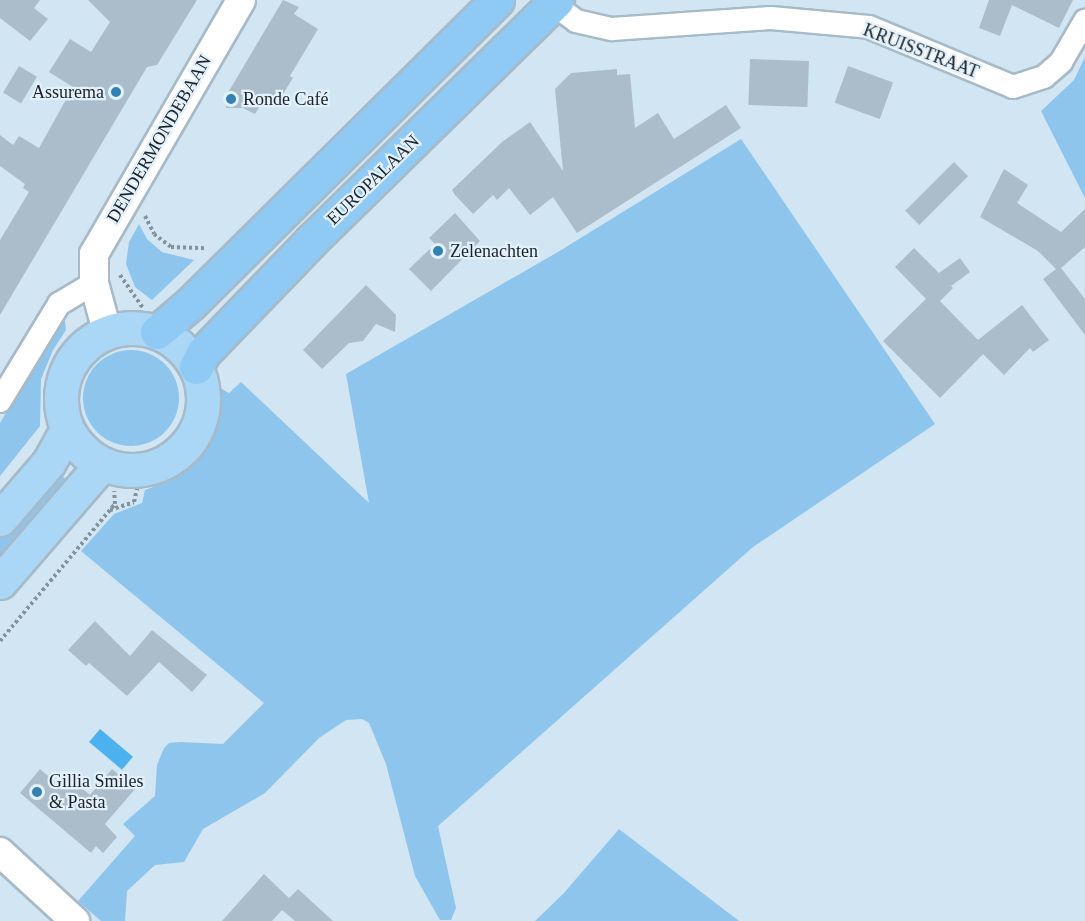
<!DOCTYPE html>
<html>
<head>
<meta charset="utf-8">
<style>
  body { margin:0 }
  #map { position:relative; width:1085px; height:921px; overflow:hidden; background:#d1e5f2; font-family:"Times New Roman",serif }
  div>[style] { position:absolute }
  .green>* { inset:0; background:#8ec5ec }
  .round { border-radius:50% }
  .water>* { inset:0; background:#4cb1ef; transform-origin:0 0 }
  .building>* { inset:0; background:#abbdca; transform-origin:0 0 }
  .path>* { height:4px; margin-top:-2px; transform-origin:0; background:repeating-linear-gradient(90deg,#83929b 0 3px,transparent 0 6px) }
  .path>.ring { margin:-2px; padding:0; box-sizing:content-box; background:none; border:4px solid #83929b; border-radius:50% }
  .roads { filter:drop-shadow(2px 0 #a7bac7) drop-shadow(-2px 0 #a7bac7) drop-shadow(0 2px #a7bac7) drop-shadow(0 -2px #a7bac7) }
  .minor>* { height:22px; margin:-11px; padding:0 11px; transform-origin:11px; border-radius:11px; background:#fff }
  .tertiary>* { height:28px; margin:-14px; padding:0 14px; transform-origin:14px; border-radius:14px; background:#fff }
  .primary>* { height:33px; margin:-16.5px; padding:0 16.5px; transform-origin:16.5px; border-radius:16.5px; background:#aad7f6 }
  .primary>.ring { margin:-16.5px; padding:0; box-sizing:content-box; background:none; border:33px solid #aad7f6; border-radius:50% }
  .trunk>* { height:33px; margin:-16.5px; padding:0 16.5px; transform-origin:16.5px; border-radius:16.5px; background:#8ecaf3 }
  .dots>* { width:16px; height:16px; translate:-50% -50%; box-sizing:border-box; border:3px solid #e2f1fc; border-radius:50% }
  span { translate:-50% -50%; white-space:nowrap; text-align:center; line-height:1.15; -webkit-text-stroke:4.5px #e2f1fc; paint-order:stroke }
  .street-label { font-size:18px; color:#1c2328 }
  .poi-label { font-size:18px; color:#1c2328 }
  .right { translate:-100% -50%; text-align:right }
  .left { translate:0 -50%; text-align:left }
</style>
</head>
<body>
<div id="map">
  <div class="green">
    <div style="clip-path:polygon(1085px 57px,1085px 198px,1041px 111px,1074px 80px)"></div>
    <div style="clip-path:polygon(741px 139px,935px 424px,753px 547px,438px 826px,456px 908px,451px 920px,440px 920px,415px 876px,386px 764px,369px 723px,362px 719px,346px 720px,319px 738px,265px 793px,203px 829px,184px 862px,155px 865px,127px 891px,125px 921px,101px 921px,78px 901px,135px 836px,123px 824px,155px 796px,157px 765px,164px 748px,169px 743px,181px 742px,223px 744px,264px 703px,81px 551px,114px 514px,142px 503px,145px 490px,170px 481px,193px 466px,205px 451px,221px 417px,220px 388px,229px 393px,241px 382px,369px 503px,346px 374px,558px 252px)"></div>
    <div style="clip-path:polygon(139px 224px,147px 239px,162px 252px,194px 260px,152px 300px,135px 287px,126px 264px,129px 242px)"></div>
    <div style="clip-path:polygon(64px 314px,66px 330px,53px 350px,41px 379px,40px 426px,0 476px,0 423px)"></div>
    <div class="round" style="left:83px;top:350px;width:96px;height:96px"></div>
    <div style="clip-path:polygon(57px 471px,69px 482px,0 564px,0 538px)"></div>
    <div style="clip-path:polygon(619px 829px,739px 921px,535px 921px,564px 893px)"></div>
  </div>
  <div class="water">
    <div style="left:100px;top:729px;width:43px;height:17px;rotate:40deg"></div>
  </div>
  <div class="building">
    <div style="clip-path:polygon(0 0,40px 0,34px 8px,48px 19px,30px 41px,0 18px)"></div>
    <div style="clip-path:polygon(88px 0,197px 0,157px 65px,147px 67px,0 315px,0 240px,29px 192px,23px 188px,25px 184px,0 166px,0 135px,13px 145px,19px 136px,39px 148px,73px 87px,49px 72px,70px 39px,91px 52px,110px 22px)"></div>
    <div style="clip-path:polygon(283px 0,299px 7px,294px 14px,318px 29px,290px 76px,293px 78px,276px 105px,264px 98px,255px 114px,243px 108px,226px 108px,226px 96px)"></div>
    <div style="clip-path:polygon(989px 0,1073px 0,1059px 28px,1012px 5px,1000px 36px,979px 28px)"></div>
    <div style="left:750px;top:59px;width:59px;height:46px;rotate:2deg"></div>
    <div style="left:19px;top:66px;width:21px;height:31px;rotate:31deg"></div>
    <div style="left:848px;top:66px;width:48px;height:39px;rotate:20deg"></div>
    <div style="clip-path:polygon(617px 69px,617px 75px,630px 74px,635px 128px,658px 113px,674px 139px,726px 105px,741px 128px,577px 233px,553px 197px,530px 215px,509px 188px,497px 200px,493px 195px,473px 214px,455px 195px,452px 190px,502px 142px,530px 122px,563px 171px,555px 89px,571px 73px)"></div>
    <div style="left:954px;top:162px;width:20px;height:69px;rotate:45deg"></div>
    <div style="clip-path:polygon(1004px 169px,1028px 185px,1017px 203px,1061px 232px,1085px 209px,1085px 247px,1061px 268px,1085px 299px,1085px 335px,1043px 279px,1056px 269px,1038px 251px,980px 217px)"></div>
    <div style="clip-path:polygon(455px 213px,480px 241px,431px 291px,409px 269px,435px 244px,429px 238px)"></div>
    <div style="clip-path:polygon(914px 248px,939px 273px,960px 258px,970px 272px,951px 286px,953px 288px,940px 301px,978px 340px,1022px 305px,1049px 340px,1033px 352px,1030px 348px,1004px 375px,983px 354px,940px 398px,883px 341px,926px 299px,895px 267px)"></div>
    <div style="clip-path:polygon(366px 285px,396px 315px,395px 332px,376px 324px,363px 341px,349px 343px,322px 369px,303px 350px)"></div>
    <div style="clip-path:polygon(95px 621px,130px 656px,152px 630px,207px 675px,192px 692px,159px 662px,127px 696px,89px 663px,86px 666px,68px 650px)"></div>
    <div style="clip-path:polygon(40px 769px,62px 788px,70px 779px,90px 795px,112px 769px,135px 789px,105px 824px,117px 837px,103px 853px,96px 846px,91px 853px,20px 793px)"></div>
    <div style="clip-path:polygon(264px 874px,289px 898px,298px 889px,333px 921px,295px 921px,282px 910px,272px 921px,222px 921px)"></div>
  </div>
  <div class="path">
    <div style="left:145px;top:216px;width:20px;rotate:63deg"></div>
    <div style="left:154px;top:234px;width:21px;rotate:37deg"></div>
    <div style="left:171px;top:247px;width:36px;rotate:2deg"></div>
    <div style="left:120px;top:275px;width:40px;rotate:55.1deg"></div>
    <div class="ring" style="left:46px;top:314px;width:166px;height:166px"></div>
    <div style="left:110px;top:510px;width:25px;rotate:-18deg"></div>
    <div style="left:134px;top:502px;width:18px;rotate:-77deg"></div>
    <div style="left:0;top:641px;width:179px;rotate:-50deg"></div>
    <div style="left:115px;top:504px;width:13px;rotate:-94deg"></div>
  </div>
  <div class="roads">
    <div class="minor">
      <div style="left:553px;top:4px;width:29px;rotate:36deg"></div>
      <div style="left:576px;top:21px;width:37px;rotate:13deg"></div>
      <div style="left:612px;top:29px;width:159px;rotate:-4deg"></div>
      <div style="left:771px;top:18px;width:98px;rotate:5.2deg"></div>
      <div style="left:869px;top:27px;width:156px;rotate:22.6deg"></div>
      <div style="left:1013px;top:87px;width:33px;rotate:-18deg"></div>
      <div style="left:1044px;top:77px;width:23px;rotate:-41deg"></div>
      <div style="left:1061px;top:62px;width:48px;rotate:-59.7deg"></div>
      <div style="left:0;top:401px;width:114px;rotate:-58.7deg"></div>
      <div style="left:59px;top:304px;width:41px;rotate:-31deg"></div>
    </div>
    <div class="tertiary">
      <div style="left:107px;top:331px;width:50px;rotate:-105.2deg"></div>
      <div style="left:94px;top:283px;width:29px;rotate:-90deg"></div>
      <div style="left:94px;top:254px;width:293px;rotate:-59.9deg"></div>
      <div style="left:0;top:852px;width:102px;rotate:42.6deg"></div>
    </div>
    <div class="primary">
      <div class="ring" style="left:61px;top:328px;width:109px;height:109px"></div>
      <div style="left:0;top:519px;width:75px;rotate:-49.3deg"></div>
      <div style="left:49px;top:462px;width:37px;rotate:-61deg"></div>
      <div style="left:0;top:582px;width:156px;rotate:-49.2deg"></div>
    </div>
    <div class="trunk">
      <div style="left:157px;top:332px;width:43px;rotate:-40.3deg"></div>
      <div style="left:190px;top:304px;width:432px;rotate:-44.7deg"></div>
      <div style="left:196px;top:367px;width:16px;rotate:-63deg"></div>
      <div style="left:203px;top:353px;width:156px;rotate:-46deg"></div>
      <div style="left:311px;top:241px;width:344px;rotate:-44.4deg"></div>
    </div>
  </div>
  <div class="dots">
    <div style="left:116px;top:92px;background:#3182b3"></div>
    <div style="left:231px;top:99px;background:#3182b3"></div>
    <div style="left:438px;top:251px;background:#3182b3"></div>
    <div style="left:37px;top:792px;background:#3182b3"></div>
  </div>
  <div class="street-label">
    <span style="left:921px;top:51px;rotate:21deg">KRUISSTRAAT</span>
    <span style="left:159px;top:139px;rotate:-60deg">DENDERMONDEBAAN</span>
    <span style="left:373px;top:180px;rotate:-44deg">EUROPALAAN</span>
  </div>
  <div class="poi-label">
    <span class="right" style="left:104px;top:92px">Assurema</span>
    <span class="left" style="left:243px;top:99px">Ronde Café</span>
    <span class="left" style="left:450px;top:251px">Zelenachten</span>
    <span class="left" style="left:49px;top:792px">Gillia Smiles<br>&amp; Pasta</span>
  </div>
</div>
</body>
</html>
